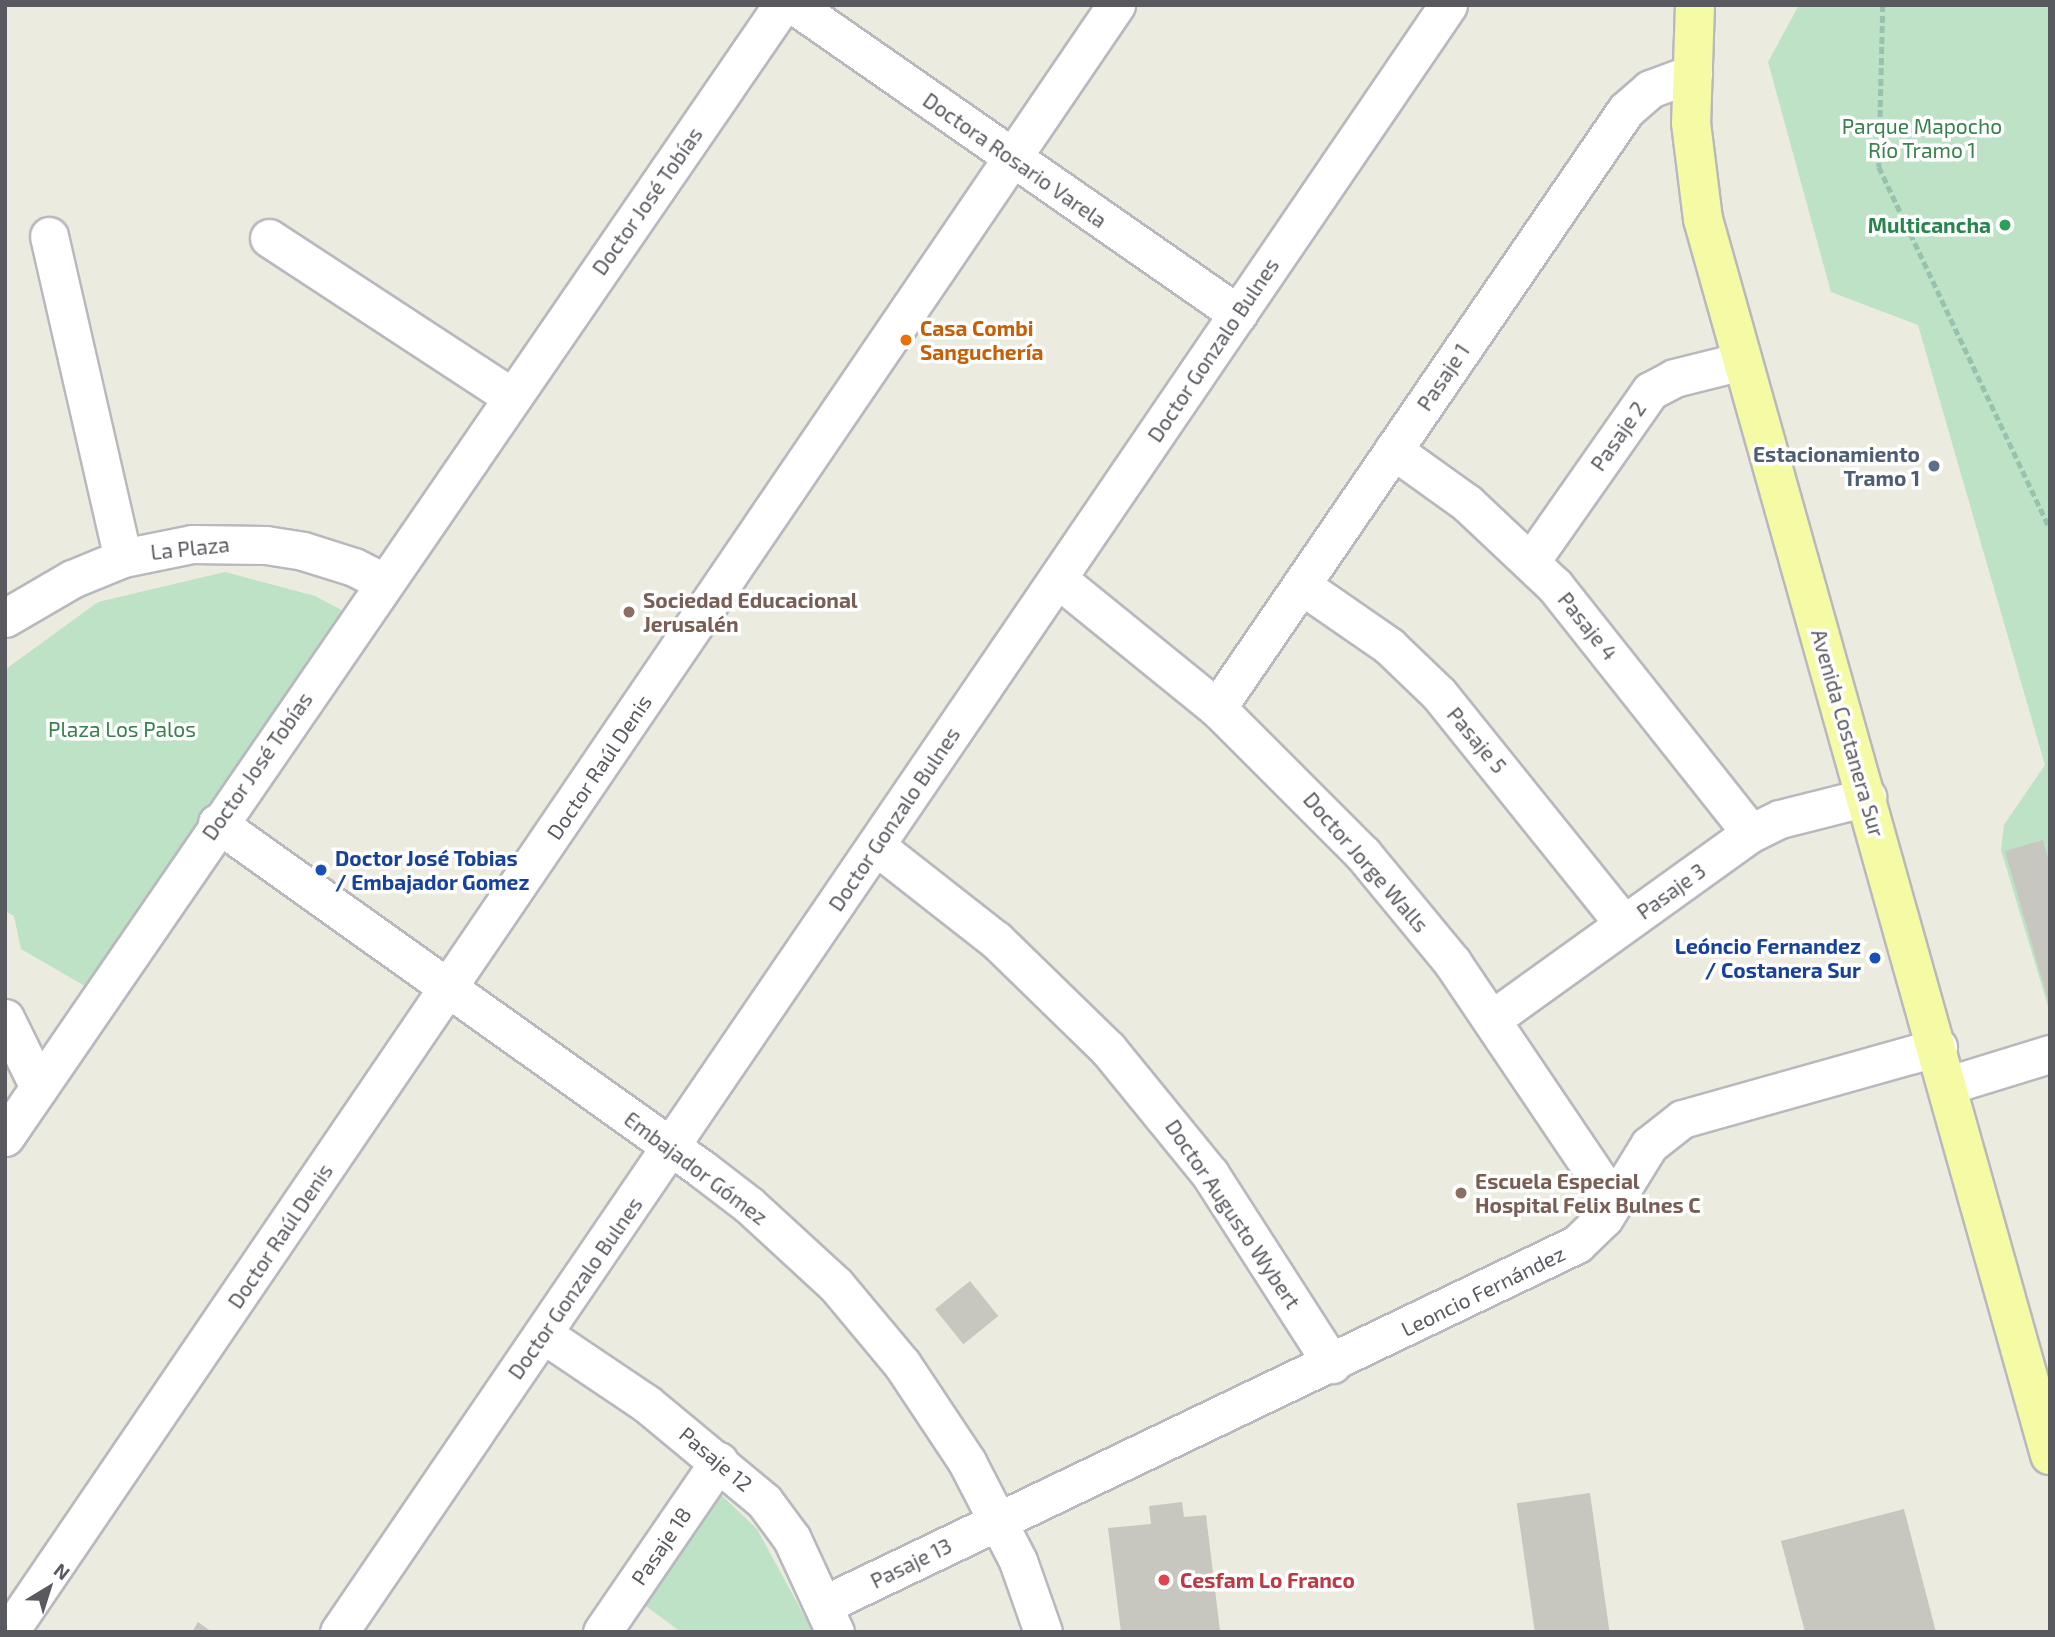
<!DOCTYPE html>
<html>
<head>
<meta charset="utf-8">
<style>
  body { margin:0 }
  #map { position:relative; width:2055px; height:1637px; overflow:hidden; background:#ebebe0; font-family:"Exo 2",sans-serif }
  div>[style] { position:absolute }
  .green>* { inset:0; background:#bde2c5 }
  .building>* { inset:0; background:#c8c7bf; transform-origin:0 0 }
  .path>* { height:4.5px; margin-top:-2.25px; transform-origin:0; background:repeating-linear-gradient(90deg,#97c2ad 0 7px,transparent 0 10.5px) }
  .roads { filter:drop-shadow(2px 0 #b8b8be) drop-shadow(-2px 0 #b8b8be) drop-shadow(0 2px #b8b8be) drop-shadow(0 -2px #b8b8be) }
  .minor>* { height:37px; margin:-18.5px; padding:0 18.5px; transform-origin:18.5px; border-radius:18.5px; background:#fff }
  .major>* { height:38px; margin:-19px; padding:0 19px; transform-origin:19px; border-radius:19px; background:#f5fba5 }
  .dots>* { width:19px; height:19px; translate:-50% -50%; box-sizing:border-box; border:4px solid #fff; border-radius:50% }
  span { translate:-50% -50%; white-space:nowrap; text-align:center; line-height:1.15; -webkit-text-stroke:7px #fff; paint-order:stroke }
  .park-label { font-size:21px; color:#38804c }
  .street-label { font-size:21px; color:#595a60 }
  .leisure-label { font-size:21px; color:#27864d; font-weight:700 }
  .right { translate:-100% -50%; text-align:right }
  .food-label { font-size:21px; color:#c56008; font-weight:700 }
  .left { translate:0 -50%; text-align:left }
  .service-label { font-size:21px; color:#4e5e75; font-weight:700 }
  .education-label { font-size:21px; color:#785e54; font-weight:700 }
  .transit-label { font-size:21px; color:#164399; font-weight:700 }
  .health-label { font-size:21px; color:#be3a42; font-weight:700 }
  .frame { position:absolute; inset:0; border:7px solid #595a60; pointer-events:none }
  .north { position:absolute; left:14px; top:1553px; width:70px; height:70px; -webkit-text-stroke:5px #fff; paint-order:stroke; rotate:38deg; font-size:19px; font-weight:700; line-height:28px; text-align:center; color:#595a60 }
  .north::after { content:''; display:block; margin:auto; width:24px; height:32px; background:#595a60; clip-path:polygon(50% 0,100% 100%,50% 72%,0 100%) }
</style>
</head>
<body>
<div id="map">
  <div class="green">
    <div style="clip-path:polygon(1799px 5px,2050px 5px,2050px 1013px,2001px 850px,2004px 825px,2045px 765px,1918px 325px,1831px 292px,1768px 62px)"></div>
    <div style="clip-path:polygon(225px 572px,315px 596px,345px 612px,85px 986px,21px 949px,14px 916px,5px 911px,6px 669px,98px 602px)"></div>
    <div style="clip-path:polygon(713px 1487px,757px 1529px,813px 1632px,681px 1632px,639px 1601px)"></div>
  </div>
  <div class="building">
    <div style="clip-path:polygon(2043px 840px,2050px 865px,2049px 1004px,2005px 851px)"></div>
    <div style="left:970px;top:1281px;width:45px;height:45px;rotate:51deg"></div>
    <div style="left:1590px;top:1493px;width:140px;height:74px;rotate:82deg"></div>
    <div style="clip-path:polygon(1182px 1502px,1184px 1517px,1206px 1515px,1220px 1631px,1121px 1632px,1108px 1528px,1151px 1524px,1149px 1506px)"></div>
    <div style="clip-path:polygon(1904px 1509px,1936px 1632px,1805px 1632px,1781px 1541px)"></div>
    <div style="clip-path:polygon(198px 1622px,212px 1632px,192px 1632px)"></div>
  </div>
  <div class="path">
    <div style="left:1883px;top:5px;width:162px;rotate:91.4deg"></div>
    <div style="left:1879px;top:167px;width:399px;rotate:64.7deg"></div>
  </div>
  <div class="roads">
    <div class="minor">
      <div style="left:794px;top:5px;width:541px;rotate:34.84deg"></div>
      <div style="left:49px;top:236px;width:330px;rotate:77.1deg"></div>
      <div style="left:269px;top:238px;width:290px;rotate:33.2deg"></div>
      <div style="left:1393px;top:450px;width:91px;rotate:35.6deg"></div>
      <div style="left:1467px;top:503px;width:121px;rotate:43.3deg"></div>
      <div style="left:1555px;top:586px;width:315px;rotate:51.6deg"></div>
      <div style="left:1531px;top:561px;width:208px;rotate:-55deg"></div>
      <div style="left:1650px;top:391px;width:27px;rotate:-28deg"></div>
      <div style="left:1674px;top:378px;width:70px;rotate:-14deg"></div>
      <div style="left:1058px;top:579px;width:205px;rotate:39.1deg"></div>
      <div style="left:1217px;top:708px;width:206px;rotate:45deg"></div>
      <div style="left:1363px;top:854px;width:140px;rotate:50.5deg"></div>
      <div style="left:1452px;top:962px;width:288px;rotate:56deg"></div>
      <div style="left:1301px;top:585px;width:107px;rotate:34.7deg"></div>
      <div style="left:1389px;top:646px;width:69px;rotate:43.8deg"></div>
      <div style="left:1439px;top:694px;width:295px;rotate:51.2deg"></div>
      <div style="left:5px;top:618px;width:78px;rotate:-30.2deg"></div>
      <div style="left:72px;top:579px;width:55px;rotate:-22.4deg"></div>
      <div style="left:123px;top:558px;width:70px;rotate:-11.5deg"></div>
      <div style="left:192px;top:544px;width:74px;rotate:0.8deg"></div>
      <div style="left:266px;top:545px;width:37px;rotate:9deg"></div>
      <div style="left:303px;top:551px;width:53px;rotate:17.4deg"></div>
      <div style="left:354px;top:567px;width:33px;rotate:27deg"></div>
      <div style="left:1217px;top:708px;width:724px;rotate:-55.63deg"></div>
      <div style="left:1626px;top:110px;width:32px;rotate:-41deg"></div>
      <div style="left:1650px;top:89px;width:46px;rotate:-20.4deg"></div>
      <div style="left:217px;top:823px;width:596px;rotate:35.5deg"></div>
      <div style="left:702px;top:1169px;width:59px;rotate:37.5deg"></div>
      <div style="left:749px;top:1205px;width:118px;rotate:42.6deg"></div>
      <div style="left:836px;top:1285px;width:103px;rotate:50.1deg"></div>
      <div style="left:902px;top:1364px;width:118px;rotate:56.4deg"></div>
      <div style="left:967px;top:1462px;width:111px;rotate:62.7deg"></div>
      <div style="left:1018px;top:1561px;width:75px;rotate:70.6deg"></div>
      <div style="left:876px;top:846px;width:152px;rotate:38.1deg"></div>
      <div style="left:996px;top:940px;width:156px;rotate:44.2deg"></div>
      <div style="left:1108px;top:1049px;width:161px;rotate:50.8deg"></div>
      <div style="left:1210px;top:1174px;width:226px;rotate:57.3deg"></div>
      <div style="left:5px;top:1018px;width:77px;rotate:63.8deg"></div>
      <div style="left:1492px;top:1019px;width:319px;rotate:-35.7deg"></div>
      <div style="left:1751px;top:833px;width:32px;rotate:-26deg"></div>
      <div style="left:1780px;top:819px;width:90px;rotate:-14.2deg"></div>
      <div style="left:1949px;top:1085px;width:106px;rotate:-17.1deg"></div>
      <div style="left:5px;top:1137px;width:1373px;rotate:-55.53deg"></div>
      <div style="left:543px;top:1334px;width:125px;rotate:33.9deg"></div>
      <div style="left:647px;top:1404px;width:152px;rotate:39.7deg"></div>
      <div style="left:764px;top:1501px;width:47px;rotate:53.6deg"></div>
      <div style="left:792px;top:1539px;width:102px;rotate:65.2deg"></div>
      <div style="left:823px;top:1605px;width:836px;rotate:-25.58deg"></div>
      <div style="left:1577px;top:1244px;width:37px;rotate:-44deg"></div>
      <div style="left:1604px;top:1218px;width:86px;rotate:-58.3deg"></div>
      <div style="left:1649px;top:1145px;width:42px;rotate:-38.2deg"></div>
      <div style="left:1682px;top:1119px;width:266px;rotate:-15.7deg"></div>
      <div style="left:9px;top:1632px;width:1968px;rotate:-55.77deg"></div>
      <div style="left:339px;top:1632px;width:1969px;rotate:-55.72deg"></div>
      <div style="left:602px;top:1632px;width:207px;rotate:-55.6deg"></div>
    </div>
    <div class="major">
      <div style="left:1695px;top:5px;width:118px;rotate:91.9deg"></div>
      <div style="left:1691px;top:123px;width:97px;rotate:82.9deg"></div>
      <div style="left:1703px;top:219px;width:1284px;rotate:74.32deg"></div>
    </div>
  </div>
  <div class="dots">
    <div style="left:2005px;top:225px;background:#2e9e5b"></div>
    <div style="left:906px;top:340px;background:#e8710a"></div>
    <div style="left:1934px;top:466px;background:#5c6f8a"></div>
    <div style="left:629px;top:612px;background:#8d6e63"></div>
    <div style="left:321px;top:870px;background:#1a4fb4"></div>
    <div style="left:1875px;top:958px;background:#1a4fb4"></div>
    <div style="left:1461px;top:1193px;background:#8d6e63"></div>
    <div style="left:1164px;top:1580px;background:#e0444e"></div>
  </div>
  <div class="park-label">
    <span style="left:1922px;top:138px">Parque Mapocho<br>Río Tramo 1</span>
    <span style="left:122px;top:729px">Plaza Los Palos</span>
  </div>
  <div class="street-label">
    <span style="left:1015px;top:160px;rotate:35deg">Doctora Rosario Varela</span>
    <span style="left:647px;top:201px;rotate:-55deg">Doctor José Tobías</span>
    <span style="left:1213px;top:350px;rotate:-56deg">Doctor Gonzalo Bulnes</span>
    <span style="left:1443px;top:377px;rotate:-56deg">Pasaje 1</span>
    <span style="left:1618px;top:436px;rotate:-55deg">Pasaje 2</span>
    <span style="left:190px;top:548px;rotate:-6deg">La Plaza</span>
    <span style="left:1588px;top:626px;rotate:51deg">Pasaje 4</span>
    <span style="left:1848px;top:733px;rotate:74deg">Avenida Costanera Sur</span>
    <span style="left:1477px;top:740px;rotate:50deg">Pasaje 5</span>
    <span style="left:257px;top:766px;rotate:-55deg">Doctor José Tobías</span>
    <span style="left:599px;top:767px;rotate:-56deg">Doctor Raúl Denis</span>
    <span style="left:894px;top:819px;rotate:-56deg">Doctor Gonzalo Bulnes</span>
    <span style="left:1366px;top:862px;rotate:49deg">Doctor Jorge Walls</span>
    <span style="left:1671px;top:891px;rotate:-36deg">Pasaje 3</span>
    <span style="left:696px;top:1168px;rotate:37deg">Embajador Gómez</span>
    <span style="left:1233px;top:1214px;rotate:56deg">Doctor Augusto Wybert</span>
    <span style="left:280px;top:1236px;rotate:-56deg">Doctor Raúl Denis</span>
    <span style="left:575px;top:1288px;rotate:-55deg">Doctor Gonzalo Bulnes</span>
    <span style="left:1483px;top:1291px;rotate:-26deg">Leoncio Fernández</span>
    <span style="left:716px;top:1459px;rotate:40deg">Pasaje 12</span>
    <span style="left:661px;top:1546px;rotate:-56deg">Pasaje 18</span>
    <span style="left:911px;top:1563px;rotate:-26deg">Pasaje 13</span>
  </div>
  <div class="leisure-label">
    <span class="right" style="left:1991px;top:225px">Multicancha</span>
  </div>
  <div class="food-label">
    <span class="left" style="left:920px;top:340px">Casa Combi<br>Sanguchería</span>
  </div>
  <div class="service-label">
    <span class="right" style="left:1920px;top:466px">Estacionamiento<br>Tramo 1</span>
  </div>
  <div class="education-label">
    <span class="left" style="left:643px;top:612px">Sociedad Educacional<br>Jerusalén</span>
    <span class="left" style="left:1475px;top:1193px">Escuela Especial<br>Hospital Felix Bulnes C</span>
  </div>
  <div class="transit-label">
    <span class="left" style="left:335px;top:870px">Doctor José Tobias<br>/ Embajador Gomez</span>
    <span class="right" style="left:1861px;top:958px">Leóncio Fernandez<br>/ Costanera Sur</span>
  </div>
  <div class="health-label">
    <span class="left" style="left:1180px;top:1580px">Cesfam Lo Franco</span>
  </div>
  <div class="frame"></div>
  <div class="north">N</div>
</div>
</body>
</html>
